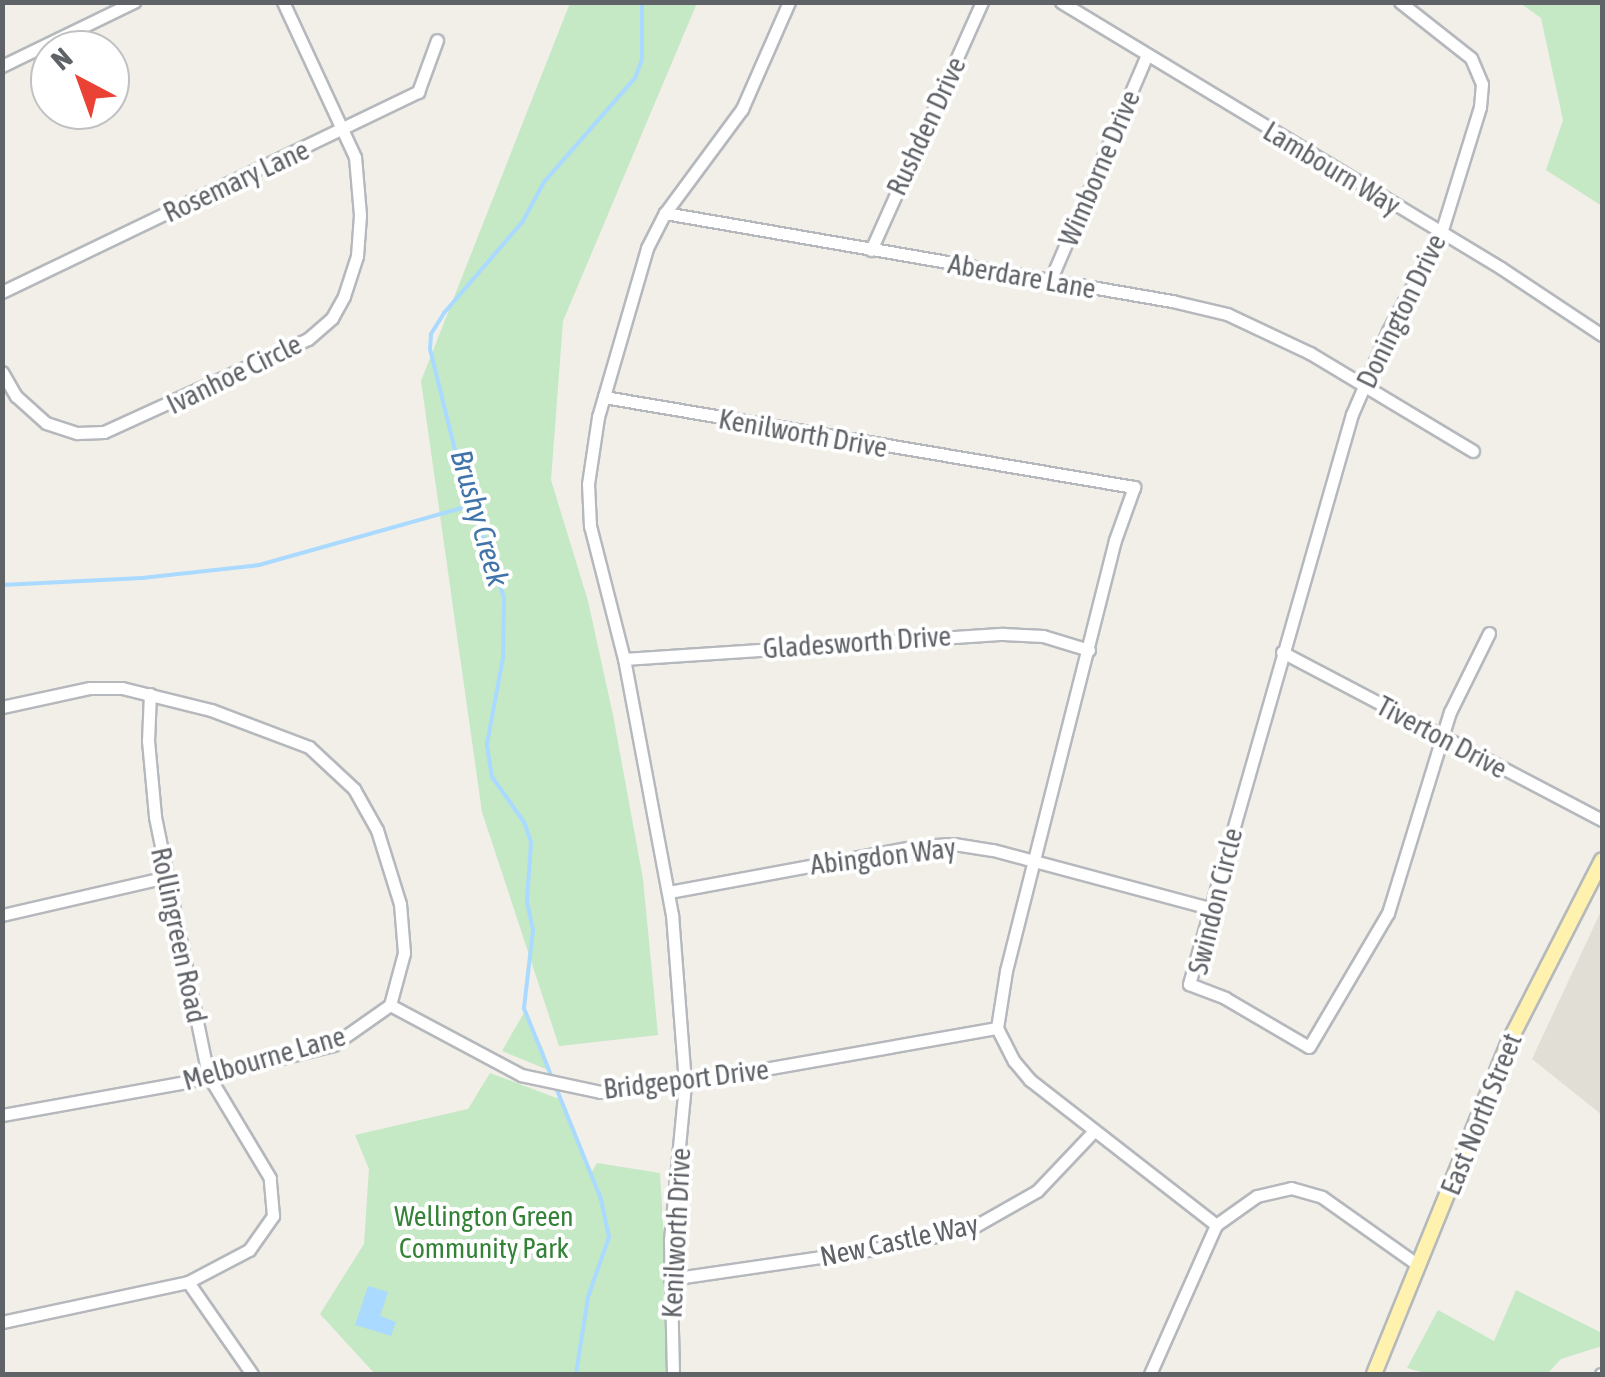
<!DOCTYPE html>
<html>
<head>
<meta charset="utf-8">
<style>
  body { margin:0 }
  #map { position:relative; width:1605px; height:1377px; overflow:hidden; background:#f1efe8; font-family:"Asap Condensed",sans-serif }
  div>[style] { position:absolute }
  .education>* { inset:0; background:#e1ded6 }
  .green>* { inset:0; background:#c5e8c5 }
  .water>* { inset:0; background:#aadaff }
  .stream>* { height:4px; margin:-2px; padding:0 2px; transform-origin:2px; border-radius:2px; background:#aadaff }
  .roads { filter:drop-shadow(2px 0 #b5b8bc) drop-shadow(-2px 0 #b5b8bc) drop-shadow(0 2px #b5b8bc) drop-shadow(0 -2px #b5b8bc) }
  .minor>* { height:11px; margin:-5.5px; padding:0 5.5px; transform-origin:5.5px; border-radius:5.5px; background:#fff }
  .major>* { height:14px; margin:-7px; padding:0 7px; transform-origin:7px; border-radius:7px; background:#fff2af }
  span { translate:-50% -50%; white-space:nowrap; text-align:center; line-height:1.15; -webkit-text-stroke:8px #fff; paint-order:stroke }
  .street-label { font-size:28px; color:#5f6368 }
  .park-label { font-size:28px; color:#348238 }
  .water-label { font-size:30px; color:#4174aa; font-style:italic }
  .frame { position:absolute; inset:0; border:5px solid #5f6368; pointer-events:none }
  .north { position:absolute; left:30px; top:30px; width:100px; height:100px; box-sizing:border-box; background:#fff; border:2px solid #bfc1c3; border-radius:50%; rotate:319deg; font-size:28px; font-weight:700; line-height:40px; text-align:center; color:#5f6368 }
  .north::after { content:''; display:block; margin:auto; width:35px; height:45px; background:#ea4335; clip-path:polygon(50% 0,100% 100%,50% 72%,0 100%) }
</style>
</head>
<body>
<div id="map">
  <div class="education">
    <div style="clip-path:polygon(1602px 909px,1602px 1115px,1532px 1059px)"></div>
  </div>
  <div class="green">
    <div style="clip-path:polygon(570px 3px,697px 3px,563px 321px,551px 480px,588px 601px,613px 715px,643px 879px,658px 1035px,559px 1046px,482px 812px,421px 381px)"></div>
    <div style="clip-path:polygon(1520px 3px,1602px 3px,1602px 206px,1546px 170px,1563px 120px,1541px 18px)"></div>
    <div style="clip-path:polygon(525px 1011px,543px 1049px,551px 1071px,502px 1051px)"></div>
    <div style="clip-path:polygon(490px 1073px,562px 1100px,591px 1173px,597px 1163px,660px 1173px,672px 1374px,375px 1374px,320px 1314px,364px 1244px,369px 1169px,355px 1135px,468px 1109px)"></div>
    <div style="clip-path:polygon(1516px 1290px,1602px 1333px,1602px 1346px,1561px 1359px,1547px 1374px,1428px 1374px,1407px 1368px,1438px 1310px,1494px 1341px)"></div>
  </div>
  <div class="water">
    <div style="clip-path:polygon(368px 1286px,388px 1292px,380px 1316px,396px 1322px,391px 1336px,355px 1325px)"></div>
  </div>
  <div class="stream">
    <div style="left:2px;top:585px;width:140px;rotate:-2.9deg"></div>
    <div style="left:142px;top:578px;width:118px;rotate:-6.3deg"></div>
    <div style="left:259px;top:565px;width:222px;rotate:-15.7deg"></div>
    <div style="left:576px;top:1374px;width:78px;rotate:-81.1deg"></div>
    <div style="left:588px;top:1297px;width:64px;rotate:-70.7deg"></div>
    <div style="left:609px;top:1237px;width:39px;rotate:-102deg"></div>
    <div style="left:601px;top:1199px;width:206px;rotate:-112deg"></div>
    <div style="left:524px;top:1008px;width:79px;rotate:-83.4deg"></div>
    <div style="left:533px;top:930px;width:30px;rotate:-102deg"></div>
    <div style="left:527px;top:901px;width:59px;rotate:-86.1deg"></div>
    <div style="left:531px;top:842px;width:21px;rotate:-109deg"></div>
    <div style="left:524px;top:822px;width:55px;rotate:-125.4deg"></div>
    <div style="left:492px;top:777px;width:33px;rotate:-99deg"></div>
    <div style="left:487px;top:744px;width:87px;rotate:-79.5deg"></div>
    <div style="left:503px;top:658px;width:60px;rotate:-89deg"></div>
    <div style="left:504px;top:598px;width:156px;rotate:-108.3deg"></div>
    <div style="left:455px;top:450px;width:104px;rotate:-103.9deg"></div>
    <div style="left:430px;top:349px;width:15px;rotate:-86deg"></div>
    <div style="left:431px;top:334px;width:25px;rotate:-58deg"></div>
    <div style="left:444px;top:313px;width:121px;rotate:-49.3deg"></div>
    <div style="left:523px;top:221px;width:44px;rotate:-61.7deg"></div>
    <div style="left:544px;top:182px;width:138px;rotate:-48.8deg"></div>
    <div style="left:635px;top:78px;width:19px;rotate:-69deg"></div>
    <div style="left:642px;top:60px;width:58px;rotate:-90deg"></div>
  </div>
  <div class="roads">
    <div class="minor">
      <div style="left:1061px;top:2px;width:514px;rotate:31.15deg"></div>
      <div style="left:1501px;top:268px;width:121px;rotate:33.6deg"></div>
      <div style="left:1400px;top:2px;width:90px;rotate:38.3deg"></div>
      <div style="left:1471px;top:58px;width:28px;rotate:67deg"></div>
      <div style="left:1482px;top:84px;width:23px;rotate:95deg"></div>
      <div style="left:1480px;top:107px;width:132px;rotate:107.2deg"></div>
      <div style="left:1441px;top:233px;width:111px;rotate:118.4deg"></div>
      <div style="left:1388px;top:331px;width:90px;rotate:113.4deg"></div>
      <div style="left:1352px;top:414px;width:593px;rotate:105.96deg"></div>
      <div style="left:1189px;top:984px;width:39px;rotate:21deg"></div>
      <div style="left:1225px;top:998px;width:97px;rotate:30.3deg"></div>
      <div style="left:1309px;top:1047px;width:156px;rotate:-59.5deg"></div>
      <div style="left:1388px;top:913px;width:210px;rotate:-72.9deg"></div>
      <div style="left:1450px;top:712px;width:88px;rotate:-63.7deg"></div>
      <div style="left:2px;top:66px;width:147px;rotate:-25.9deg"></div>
      <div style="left:665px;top:213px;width:515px;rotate:9.85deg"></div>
      <div style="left:1172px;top:301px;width:57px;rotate:13.3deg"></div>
      <div style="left:1227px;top:314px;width:92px;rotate:25.2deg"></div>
      <div style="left:1310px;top:353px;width:190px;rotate:31deg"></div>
      <div style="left:871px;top:250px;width:272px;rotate:-65.9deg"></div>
      <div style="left:1050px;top:281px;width:246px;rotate:-66.8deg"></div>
      <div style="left:2px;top:292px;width:462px;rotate:-25.7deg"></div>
      <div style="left:418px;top:92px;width:55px;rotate:-69.9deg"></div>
      <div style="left:2px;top:372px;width:28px;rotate:60deg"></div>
      <div style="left:16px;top:396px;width:40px;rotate:42deg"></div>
      <div style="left:46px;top:423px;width:33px;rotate:18deg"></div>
      <div style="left:77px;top:433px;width:27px;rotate:-2deg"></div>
      <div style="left:104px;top:432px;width:224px;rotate:-24.5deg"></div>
      <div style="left:308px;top:339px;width:32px;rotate:-41deg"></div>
      <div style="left:332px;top:318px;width:25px;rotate:-61deg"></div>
      <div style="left:344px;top:296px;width:42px;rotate:-72deg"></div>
      <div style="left:357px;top:256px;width:41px;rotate:-85.8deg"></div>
      <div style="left:360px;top:215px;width:58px;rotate:-94.9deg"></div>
      <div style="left:355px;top:157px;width:171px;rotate:-114.9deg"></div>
      <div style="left:604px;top:397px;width:538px;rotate:9.64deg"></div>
      <div style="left:1134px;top:487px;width:56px;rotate:109.7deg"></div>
      <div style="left:1115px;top:540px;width:445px;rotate:104.2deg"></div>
      <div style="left:1006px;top:971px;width:58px;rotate:99deg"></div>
      <div style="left:997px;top:1028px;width:37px;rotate:63deg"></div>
      <div style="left:1014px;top:1061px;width:25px;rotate:50deg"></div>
      <div style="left:1030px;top:1080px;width:236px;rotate:37.9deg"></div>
      <div style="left:1282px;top:652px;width:361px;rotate:27.7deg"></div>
      <div style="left:624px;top:659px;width:380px;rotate:-3.8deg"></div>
      <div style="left:1003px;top:634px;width:40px;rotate:2.9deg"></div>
      <div style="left:1043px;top:636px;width:48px;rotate:16.9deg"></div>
      <div style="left:2px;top:707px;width:90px;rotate:-12.2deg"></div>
      <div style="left:90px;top:688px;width:32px"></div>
      <div style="left:122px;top:688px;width:92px;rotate:13.9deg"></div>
      <div style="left:211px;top:710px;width:105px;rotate:20.7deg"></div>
      <div style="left:309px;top:747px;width:62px;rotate:43deg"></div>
      <div style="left:354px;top:789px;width:47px;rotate:60.7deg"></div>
      <div style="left:377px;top:830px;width:77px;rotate:72.7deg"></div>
      <div style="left:400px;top:904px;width:49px;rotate:85.3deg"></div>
      <div style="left:404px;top:953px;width:54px;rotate:105.1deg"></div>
      <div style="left:390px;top:1005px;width:70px;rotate:144.9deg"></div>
      <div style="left:333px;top:1045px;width:152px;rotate:165.9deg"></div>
      <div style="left:186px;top:1082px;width:187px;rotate:169.8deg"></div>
      <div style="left:669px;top:892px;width:252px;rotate:-10.5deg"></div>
      <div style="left:917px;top:846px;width:37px;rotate:-3deg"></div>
      <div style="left:954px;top:844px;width:39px;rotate:9deg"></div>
      <div style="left:993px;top:850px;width:225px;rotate:15deg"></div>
      <div style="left:2px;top:915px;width:169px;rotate:-13deg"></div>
      <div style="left:390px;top:1005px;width:149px;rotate:28.1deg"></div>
      <div style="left:521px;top:1075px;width:81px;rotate:12.1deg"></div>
      <div style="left:600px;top:1092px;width:85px;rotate:-6deg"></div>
      <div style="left:685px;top:1083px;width:317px;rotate:-10deg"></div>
      <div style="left:670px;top:1279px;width:202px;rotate:-8.3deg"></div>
      <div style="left:870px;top:1250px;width:102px;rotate:-11.9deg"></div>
      <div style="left:970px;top:1229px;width:77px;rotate:-29.6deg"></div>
      <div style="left:1037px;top:1191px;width:83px;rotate:-46.5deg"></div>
      <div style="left:188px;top:1282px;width:112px;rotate:55.2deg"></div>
      <div style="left:2px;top:1322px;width:190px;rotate:-12.1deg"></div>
      <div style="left:188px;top:1282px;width:69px;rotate:-27.7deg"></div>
      <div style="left:249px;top:1250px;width:42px;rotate:-54.8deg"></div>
      <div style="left:273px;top:1216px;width:38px;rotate:-95deg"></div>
      <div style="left:270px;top:1178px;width:120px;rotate:-121deg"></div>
      <div style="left:208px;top:1075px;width:264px;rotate:-101.6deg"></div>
      <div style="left:155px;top:816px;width:75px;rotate:-95.3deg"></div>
      <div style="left:148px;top:741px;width:47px;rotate:-87.6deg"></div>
      <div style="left:673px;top:1374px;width:134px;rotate:-91.3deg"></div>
      <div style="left:670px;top:1240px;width:158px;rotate:-84.5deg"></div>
      <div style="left:685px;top:1083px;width:169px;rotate:-94.4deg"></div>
      <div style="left:672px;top:915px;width:260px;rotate:-100.6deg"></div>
      <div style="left:624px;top:659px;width:137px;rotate:-104.3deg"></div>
      <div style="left:590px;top:526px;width:42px;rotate:-92.7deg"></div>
      <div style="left:588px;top:484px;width:68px;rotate:-81.5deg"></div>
      <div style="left:598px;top:417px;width:176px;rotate:-73.8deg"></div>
      <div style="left:647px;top:248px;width:39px;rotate:-63deg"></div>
      <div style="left:665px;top:213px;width:129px;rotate:-53.5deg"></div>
      <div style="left:742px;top:109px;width:117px;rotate:-66.3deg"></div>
      <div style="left:1150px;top:1374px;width:163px;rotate:-66.1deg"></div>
      <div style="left:1216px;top:1225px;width:50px;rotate:-35.3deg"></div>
      <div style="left:1257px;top:1196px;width:35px;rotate:-13deg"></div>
      <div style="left:1291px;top:1188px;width:32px;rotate:16deg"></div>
      <div style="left:1322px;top:1197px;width:118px;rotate:35.3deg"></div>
      <div style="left:1601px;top:1374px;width:1px"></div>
    </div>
    <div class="major">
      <div style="left:1374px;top:1374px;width:358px;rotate:-67.9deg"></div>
      <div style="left:1509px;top:1042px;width:204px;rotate:-62.9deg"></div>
    </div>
  </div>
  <div class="street-label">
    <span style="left:926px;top:126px;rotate:-65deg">Rushden Drive</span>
    <span style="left:1099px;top:168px;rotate:-67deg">Wimborne Drive</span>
    <span style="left:1332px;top:168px;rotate:31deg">Lambourn Way</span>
    <span style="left:236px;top:181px;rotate:-25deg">Rosemary Lane</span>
    <span style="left:1022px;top:276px;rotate:10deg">Aberdare Lane</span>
    <span style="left:1401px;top:311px;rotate:-64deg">Donington Drive</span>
    <span style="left:234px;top:374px;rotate:-26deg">Ivanhoe Circle</span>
    <span style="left:803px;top:433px;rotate:10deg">Kenilworth Drive</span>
    <span style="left:857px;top:642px;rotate:-4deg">Gladesworth Drive</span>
    <span style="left:1442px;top:737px;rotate:28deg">Tiverton Drive</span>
    <span style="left:883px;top:856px;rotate:-7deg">Abingdon Way</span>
    <span style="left:1215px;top:901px;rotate:-76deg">Swindon Circle</span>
    <span style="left:179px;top:935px;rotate:78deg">Rollingreen Road</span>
    <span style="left:264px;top:1058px;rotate:-16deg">Melbourne Lane</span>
    <span style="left:686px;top:1079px;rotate:-7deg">Bridgeport Drive</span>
    <span style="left:1481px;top:1114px;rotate:-68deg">East North Street</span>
    <span style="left:676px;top:1233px;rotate:-87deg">Kenilworth Drive</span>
    <span style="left:899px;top:1240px;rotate:-12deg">New Castle Way</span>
  </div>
  <div class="park-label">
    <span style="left:484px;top:1232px">Wellington Green<br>Community Park</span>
  </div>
  <div class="water-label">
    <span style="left:480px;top:518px;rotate:74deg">Brushy Creek</span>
  </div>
  <div class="frame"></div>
  <div class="north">N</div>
</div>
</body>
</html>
